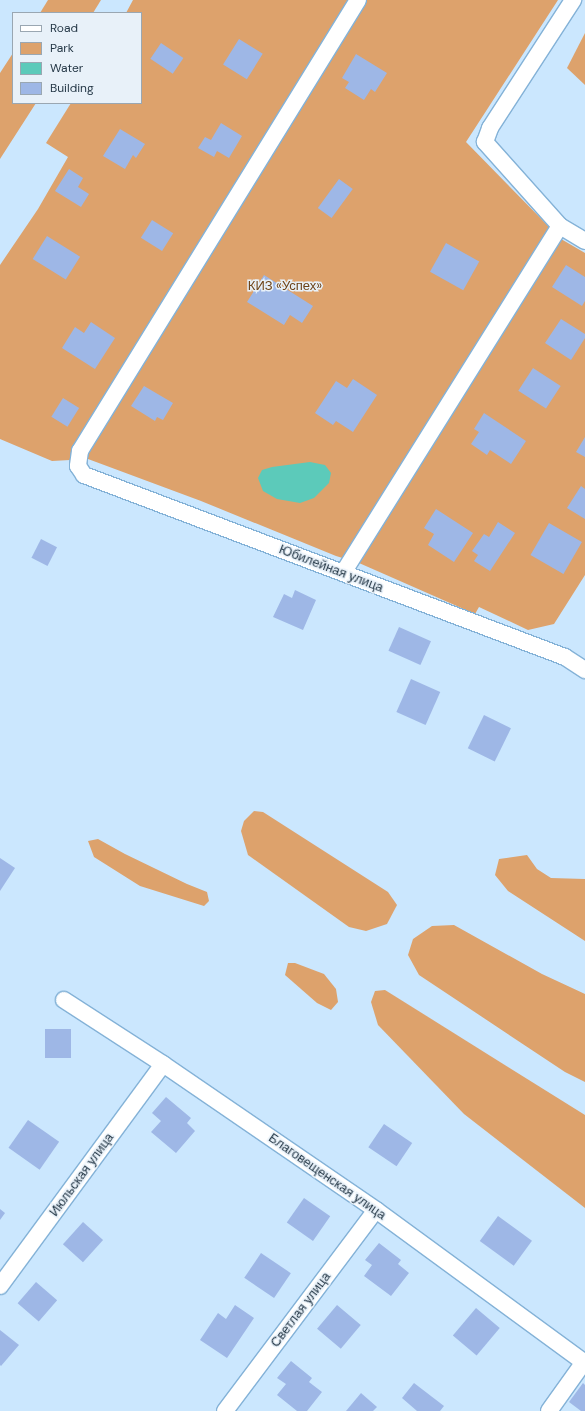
<!DOCTYPE html>
<html>
<head>
<meta charset="utf-8">
<style>
  body { margin:0 }
  #map { position:relative; width:585px; height:1411px; overflow:hidden; background:#cbe7fe; font-family:"DM Sans",sans-serif }
  div>[style] { position:absolute }
  .green>* { inset:0; background:#dda26c }
  .water>* { inset:0; background:#5ccaba }
  .building>* { inset:0; background:#9eb7e6; transform-origin:0 0 }
  .roads { filter:drop-shadow(1px 0 #84b2d7) drop-shadow(-1px 0 #84b2d7) drop-shadow(0 1px #84b2d7) drop-shadow(0 -1px #84b2d7) }
  .minor>* { height:16px; margin:-8px; padding:0 8px; transform-origin:8px; border-radius:8px; background:#fff }
  span { translate:-50% -50%; white-space:nowrap; text-align:center; line-height:1.15; -webkit-text-stroke:3px #e8f1f9; paint-order:stroke }
  .park-label { font-size:13px; color:#6d4319 }
  .street-label { font-size:13px; color:#253847 }
  .legend { position:absolute; left:12px; top:12px; width:130px; height:92px; box-sizing:border-box; background:#e8f1f9; border:1px solid #9aa7b2; margin:0; padding:5px 7px; list-style:none; font-size:12px; color:#253847 }
  .legend li { display:flex; align-items:center; gap:8px; height:20px }
  .legend b { width:20px; border:1px solid #9aa7b2 }
</style>
</head>
<body>
<div id="map">
  <div class="green">
    <div style="clip-path:polygon(48px 0,101px 0,93px 13px,40px 13px)"></div>
    <div style="clip-path:polygon(133px 0,558px 0,466px 142px,561px 239px,585px 253px,585px 575px,554px 624px,528px 630px,479px 607px,475px 614px,359px 563px,336px 556px,201px 501px,88px 459px,52px 461px,0 439px,0 265px,38px 209px,68px 157px,46px 143px,71px 103px,141px 103px,141px 13px,126px 13px)"></div>
    <div style="clip-path:polygon(585px 33px,585px 85px,567px 68px)"></div>
    <div style="clip-path:polygon(13px 53px,13px 103px,36px 103px,0 159px,0 73px)"></div>
    <div style="clip-path:polygon(254px 811px,263px 812px,388px 892px,397px 905px,387px 924px,366px 931px,349px 927px,248px 855px,241px 831px,244px 821px)"></div>
    <div style="clip-path:polygon(98px 839px,125px 854px,187px 884px,207px 892px,209px 901px,204px 906px,140px 886px,94px 857px,88px 841px)"></div>
    <div style="clip-path:polygon(527px 855px,537px 869px,551px 878px,585px 879px,585px 941px,508px 891px,495px 875px,499px 859px)"></div>
    <div style="clip-path:polygon(454px 925px,542px 974px,585px 994px,585px 1082px,565px 1072px,419px 975px,408px 955px,413px 939px,432px 926px)"></div>
    <div style="clip-path:polygon(288px 963px,295px 963px,324px 974px,336px 989px,338px 1002px,331px 1010px,317px 1003px,285px 975px)"></div>
    <div style="clip-path:polygon(385px 990px,585px 1115px,585px 1208px,464px 1114px,378px 1025px,371px 1002px,375px 991px)"></div>
  </div>
  <div class="water">
    <div style="clip-path:polygon(310px 462px,325px 465px,331px 473px,329px 483px,314px 498px,300px 503px,277px 499px,263px 491px,258px 478px,262px 470px,272px 467px)"></div>
  </div>
  <div class="building">
    <div style="left:239px;top:39px;width:28px;height:30px;rotate:32deg"></div>
    <div style="left:161px;top:43px;width:27px;height:19px;rotate:34deg"></div>
    <div style="clip-path:polygon(356px 54px,387px 73px,375px 92px,371px 89px,364px 100px,345px 88px,349px 82px,342px 78px)"></div>
    <div style="clip-path:polygon(221px 123px,242px 136px,229px 158px,217px 151px,214px 157px,198px 148px,205px 137px,211px 140px)"></div>
    <div style="clip-path:polygon(120px 129px,145px 144px,136px 158px,133px 155px,125px 169px,103px 156px)"></div>
    <div style="clip-path:polygon(69px 169px,83px 178px,78px 187px,89px 194px,81px 207px,55px 191px)"></div>
    <div style="left:339px;top:179px;width:17px;height:36px;rotate:36deg"></div>
    <div style="left:152px;top:220px;width:25px;height:21px;rotate:32deg"></div>
    <div style="left:47px;top:236px;width:39px;height:27px;rotate:32deg"></div>
    <div style="left:446px;top:243px;width:38px;height:33px;rotate:29deg"></div>
    <div style="clip-path:polygon(566px 265px,585px 277px,585px 301px,582px 306px,552px 287px)"></div>
    <div style="clip-path:polygon(264px 275px,313px 306px,302px 323px,290px 315px,284px 325px,247px 302px)"></div>
    <div style="clip-path:polygon(561px 319px,585px 334px,585px 338px,571px 360px,545px 343px)"></div>
    <div style="clip-path:polygon(91px 322px,115px 338px,95px 369px,62px 348px,75px 327px,84px 333px)"></div>
    <div style="left:533px;top:368px;width:33px;height:27px;rotate:33deg"></div>
    <div style="clip-path:polygon(353px 379px,377px 395px,353px 432px,336px 421px,333px 425px,315px 413px,336px 381px,347px 388px)"></div>
    <div style="clip-path:polygon(144px 386px,173px 403px,163px 420px,157px 417px,155px 421px,131px 406px)"></div>
    <div style="left:63px;top:398px;width:19px;height:22px;rotate:32deg"></div>
    <div style="clip-path:polygon(484px 413px,526px 441px,511px 464px,490px 450px,487px 455px,471px 444px,479px 432px,474px 429px)"></div>
    <div style="clip-path:polygon(585px 437px,585px 457px,576px 452px)"></div>
    <div style="clip-path:polygon(581px 486px,585px 489px,585px 519px,567px 508px)"></div>
    <div style="clip-path:polygon(436px 509px,473px 533px,454px 562px,428px 545px,434px 534px,424px 528px)"></div>
    <div style="clip-path:polygon(498px 522px,515px 533px,490px 571px,474px 561px,478px 555px,472px 551px,484px 534px,489px 537px)"></div>
    <div style="left:549px;top:523px;width:38px;height:37px;rotate:30deg"></div>
    <div style="left:41px;top:539px;width:18px;height:21px;rotate:27deg"></div>
    <div style="clip-path:polygon(295px 590px,316px 600px,303px 630px,273px 617px,284px 594px,292px 598px)"></div>
    <div style="left:399px;top:627px;width:35px;height:26px;rotate:24deg"></div>
    <div style="left:411px;top:679px;width:32px;height:36px;rotate:24deg"></div>
    <div style="left:484px;top:715px;width:30px;height:37px;rotate:26deg"></div>
    <div style="clip-path:polygon(0 858px,15px 868px,0 891px)"></div>
    <div style="left:45px;top:1029px;width:26px;height:29px"></div>
    <div style="clip-path:polygon(166px 1097px,191px 1118px,187px 1123px,195px 1131px,176px 1153px,151px 1132px,161px 1121px,152px 1113px)"></div>
    <div style="left:28px;top:1120px;width:38px;height:34px;rotate:35deg"></div>
    <div style="left:384px;top:1124px;width:34px;height:28px;rotate:34deg"></div>
    <div style="left:304px;top:1198px;width:32px;height:30px;rotate:35deg"></div>
    <div style="clip-path:polygon(0 1209px,5px 1213px,0 1220px)"></div>
    <div style="left:498px;top:1216px;width:42px;height:31px;rotate:36deg"></div>
    <div style="left:83px;top:1222px;width:27px;height:30px;rotate:42deg"></div>
    <div style="clip-path:polygon(379px 1243px,401px 1260px,398px 1264px,409px 1273px,391px 1296px,364px 1276px,372px 1265px,365px 1260px)"></div>
    <div style="left:261px;top:1253px;width:36px;height:30px;rotate:34deg"></div>
    <div style="left:36px;top:1282px;width:28px;height:28px;rotate:41deg"></div>
    <div style="clip-path:polygon(235px 1305px,254px 1318px,227px 1358px,200px 1340px,218px 1313px,226px 1319px)"></div>
    <div style="left:337px;top:1305px;width:31px;height:31px;rotate:40deg"></div>
    <div style="left:476px;top:1308px;width:31px;height:36px;rotate:40deg"></div>
    <div style="clip-path:polygon(0 1330px,19px 1345px,1px 1366px,0 1365px)"></div>
    <div style="clip-path:polygon(291px 1361px,312px 1378px,309px 1382px,322px 1392px,307px 1411px,297px 1411px,277px 1395px,286px 1384px,277px 1378px)"></div>
    <div style="clip-path:polygon(414px 1383px,444px 1406px,440px 1411px,417px 1411px,402px 1398px)"></div>
    <div style="clip-path:polygon(583px 1383px,585px 1385px,585px 1411px,581px 1411px,569px 1402px)"></div>
    <div style="clip-path:polygon(361px 1393px,377px 1407px,373px 1411px,346px 1411px)"></div>
  </div>
  <div class="roads">
    <div class="minor">
      <div style="left:358px;top:0;width:530px;rotate:121.65deg"></div>
      <div style="left:80px;top:451px;width:15px;rotate:98deg"></div>
      <div style="left:78px;top:466px;width:11px;rotate:56deg"></div>
      <div style="left:84px;top:475px;width:514px;rotate:20.73deg"></div>
      <div style="left:565px;top:657px;width:24px;rotate:33deg"></div>
      <div style="left:560px;top:226px;width:113px;rotate:-131.8deg"></div>
      <div style="left:485px;top:142px;width:15px;rotate:-70deg"></div>
      <div style="left:490px;top:128px;width:153px;rotate:-57deg"></div>
      <div style="left:343px;top:573px;width:409px;rotate:-58deg"></div>
      <div style="left:560px;top:226px;width:29px;rotate:31deg"></div>
      <div style="left:64px;top:1000px;width:118px;rotate:32.9deg"></div>
      <div style="left:163px;top:1064px;width:258px;rotate:34.4deg"></div>
      <div style="left:376px;top:1210px;width:259px;rotate:36.2deg"></div>
      <div style="left:0;top:1286px;width:275px;rotate:-53.7deg"></div>
      <div style="left:225px;top:1411px;width:251px;rotate:-53.1deg"></div>
      <div style="left:549px;top:1411px;width:60px;rotate:-54.5deg"></div>
    </div>
  </div>
  <div class="park-label">
    <span style="left:285px;top:286px">КИЗ «Успех»</span>
  </div>
  <div class="street-label">
    <span style="left:331px;top:569px;rotate:21deg">Юбилейная улица</span>
    <span style="left:82px;top:1175px;rotate:-54deg">Июльская улица</span>
    <span style="left:327px;top:1177px;rotate:35deg">Благовещенская улица</span>
    <span style="left:301px;top:1310px;rotate:-53deg">Светлая улица</span>
  </div>
  <ul class="legend">
  <li><b style="height:5px;background:#fff"></b>Road</li>
  <li><b style="height:11px;background:#dda26c"></b>Park</li>
  <li><b style="height:11px;background:#5ccaba"></b>Water</li>
  <li><b style="height:11px;background:#9eb7e6"></b>Building</li>
  </ul>
</div>
</body>
</html>
